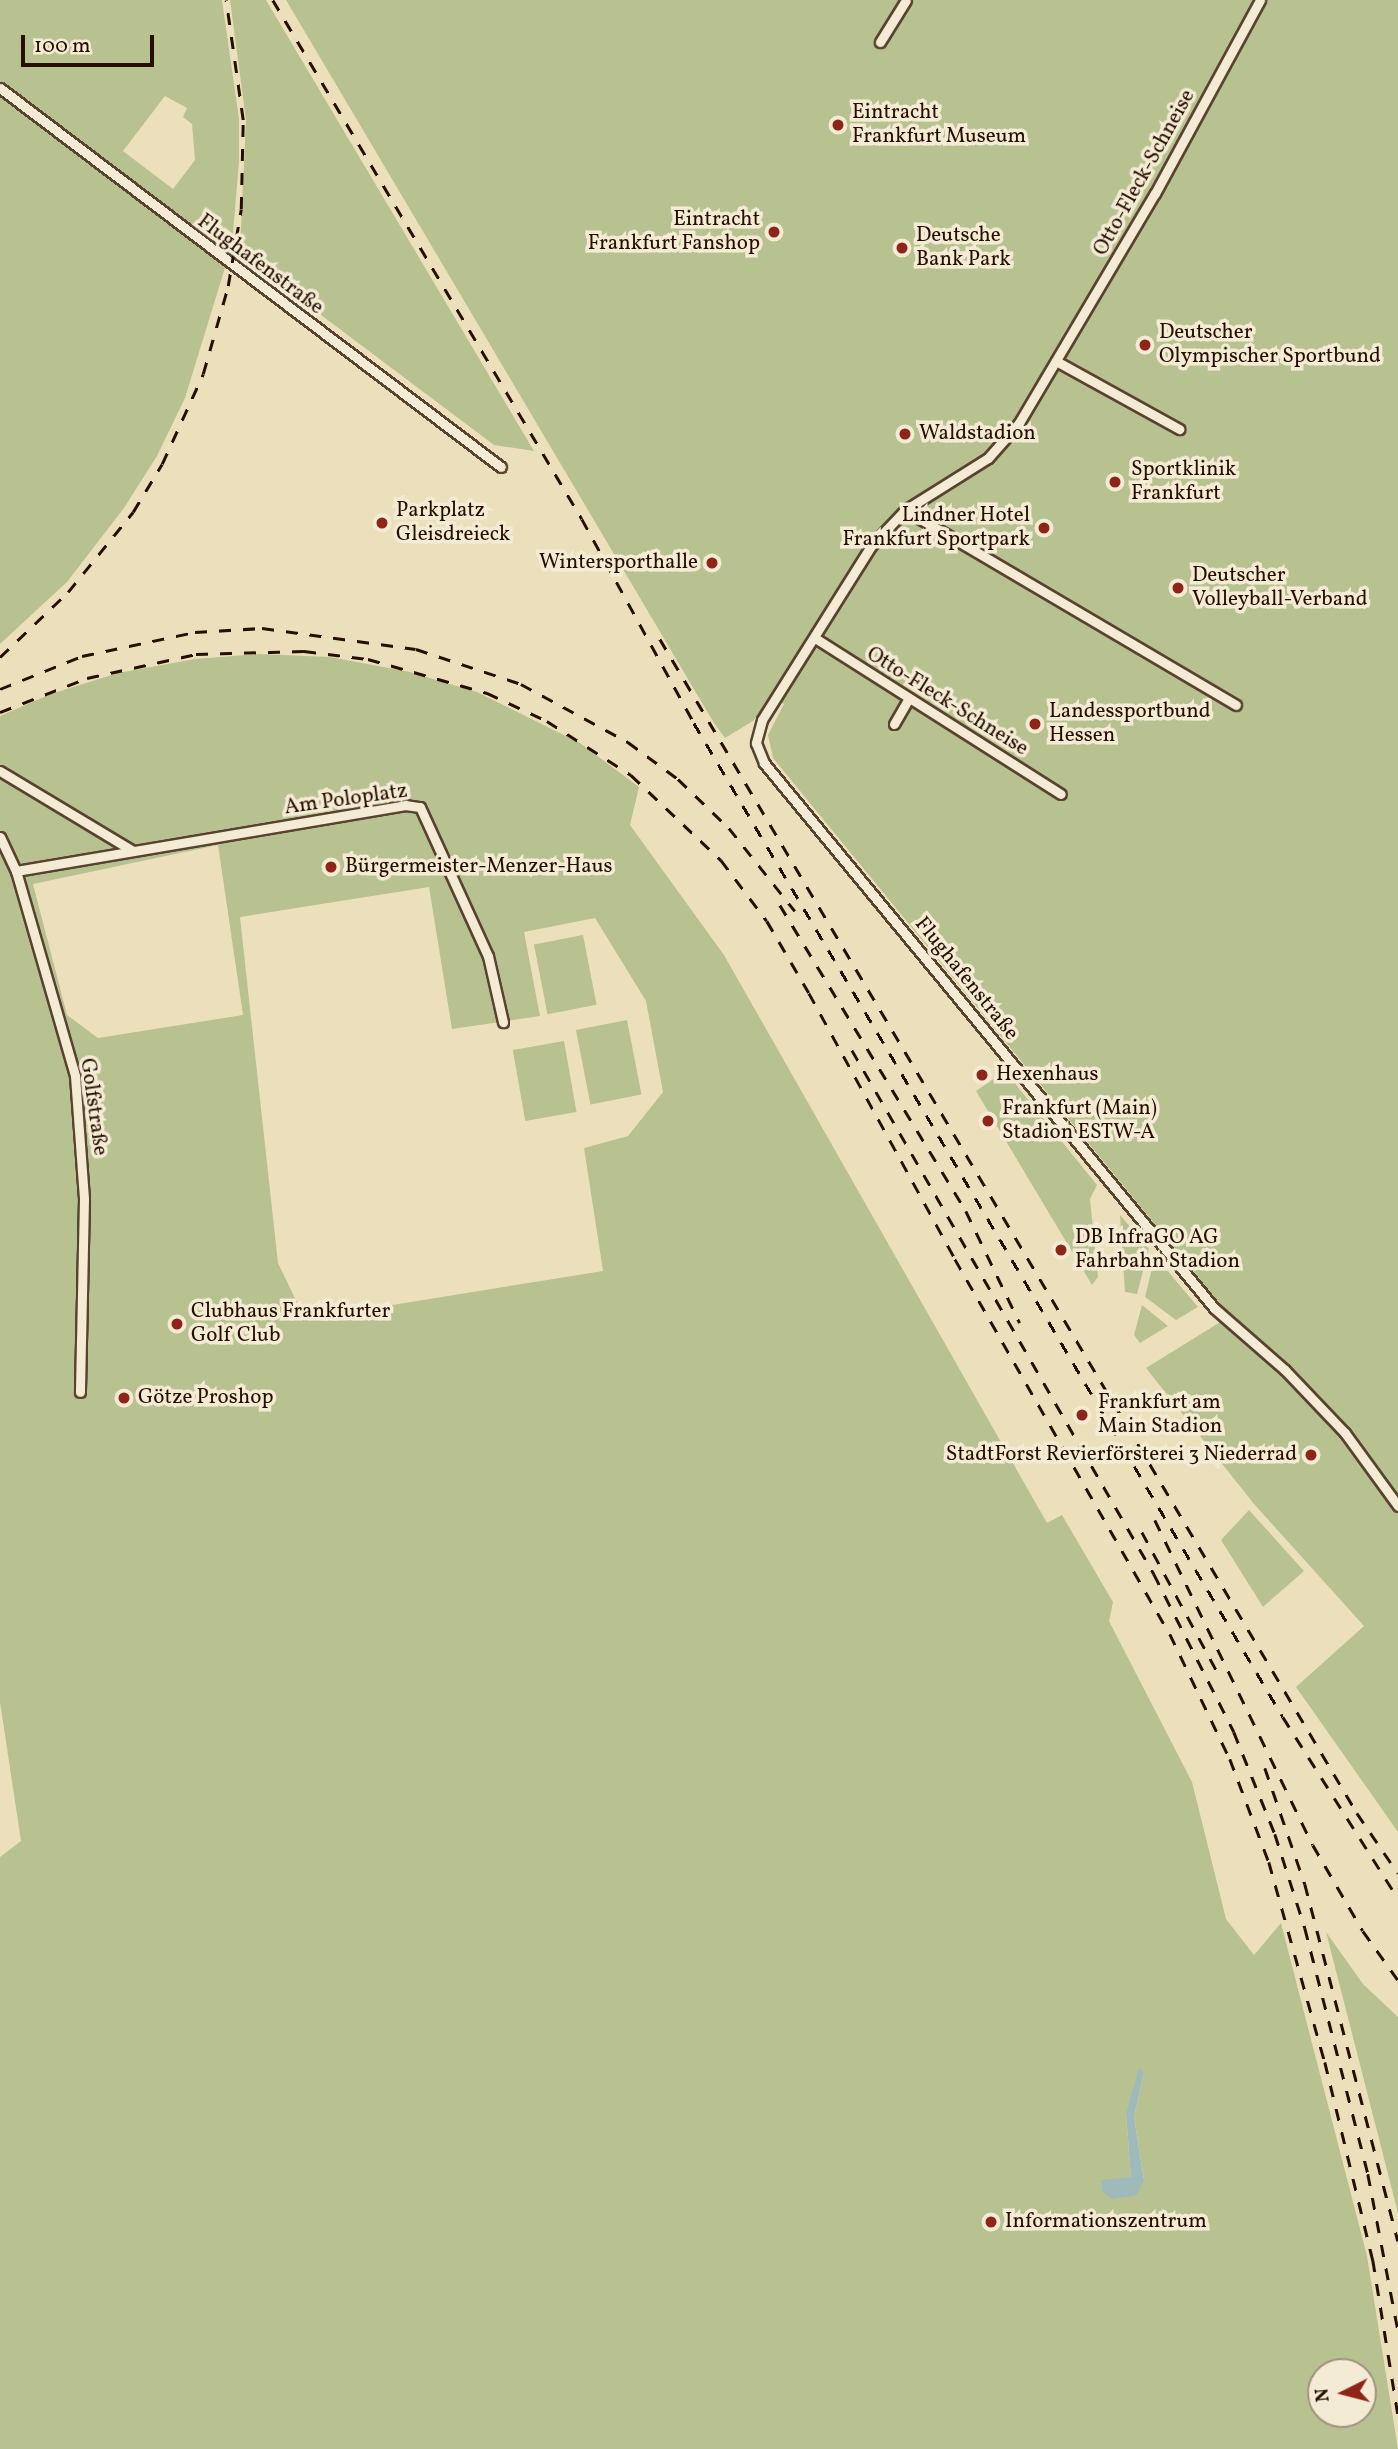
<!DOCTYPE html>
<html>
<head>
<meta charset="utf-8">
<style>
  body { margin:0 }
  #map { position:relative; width:1398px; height:2449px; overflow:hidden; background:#ece0bc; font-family:Vollkorn,serif }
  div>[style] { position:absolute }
  .green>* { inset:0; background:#b8c291; transform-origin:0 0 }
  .water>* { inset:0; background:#9ebabb }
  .roads { filter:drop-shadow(2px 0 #58432f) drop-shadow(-2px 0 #58432f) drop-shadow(0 2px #58432f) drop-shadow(0 -2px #58432f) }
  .street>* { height:9px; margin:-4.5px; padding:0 4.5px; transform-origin:4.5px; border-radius:4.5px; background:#f3ebd3 }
  .rail>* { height:2.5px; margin-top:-1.25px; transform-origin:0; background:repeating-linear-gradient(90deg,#270f00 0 12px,transparent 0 24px) }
  .dots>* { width:19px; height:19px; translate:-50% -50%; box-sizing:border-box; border:4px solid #f3ebd3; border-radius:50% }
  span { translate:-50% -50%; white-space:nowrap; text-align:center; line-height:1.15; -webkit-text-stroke:7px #f3ebd3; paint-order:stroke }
  .poi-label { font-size:21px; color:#270f00 }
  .left { translate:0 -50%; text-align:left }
  .right { translate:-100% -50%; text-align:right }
  .street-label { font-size:21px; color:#270f00 }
  .north { position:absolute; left:1307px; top:2358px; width:70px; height:70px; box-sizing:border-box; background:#f3ebd3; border:2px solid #a1937f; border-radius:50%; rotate:264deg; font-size:19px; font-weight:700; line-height:28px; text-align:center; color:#270f00 }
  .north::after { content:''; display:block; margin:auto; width:24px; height:32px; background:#8f2418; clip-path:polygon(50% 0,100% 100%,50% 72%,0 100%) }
  .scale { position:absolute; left:21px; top:35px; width:133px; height:32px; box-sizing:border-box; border:4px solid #270f00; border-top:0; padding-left:9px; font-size:21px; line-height:24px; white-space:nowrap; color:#270f00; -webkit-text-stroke:5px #f3ebd3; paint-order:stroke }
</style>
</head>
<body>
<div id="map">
  <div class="green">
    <div style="clip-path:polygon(evenodd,0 0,222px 0,239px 119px,239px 162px,232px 245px,185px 398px,157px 456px,124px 508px,67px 582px,0 644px,0 0,165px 96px,187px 108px,183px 117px,192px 124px,195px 160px,173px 189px,123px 151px,165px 96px)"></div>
    <div style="clip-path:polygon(230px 0,266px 0,534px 451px,494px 445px,253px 264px,240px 249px,246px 120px)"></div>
    <div style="clip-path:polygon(286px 0,1398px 0,1398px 1832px,1296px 1687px,1364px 1626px,1254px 1504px,1146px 1368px,1230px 1316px,773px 758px,768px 735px,784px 704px,772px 698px,753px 721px,725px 738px,714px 723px)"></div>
    <div style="clip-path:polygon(evenodd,260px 654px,330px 657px,410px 672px,477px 692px,580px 743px,639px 787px,630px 825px,724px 955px,1047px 1523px,1062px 1515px,1113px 1602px,1109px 1621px,1192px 1782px,1226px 1919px,1254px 1955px,1281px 1923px,1367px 2256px,1398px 2449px,0 2449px,0 1857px,21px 1841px,0 1702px,0 716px,51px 694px,118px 673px,195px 659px,260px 654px,218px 845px,243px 1015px,98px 1038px,67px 1015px,33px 884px,218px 845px,260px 654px,429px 887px,452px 1029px,540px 1016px,524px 932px,595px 918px,646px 1001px,663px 1092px,628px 1136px,584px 1148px,603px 1271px,305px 1319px,278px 1263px,240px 917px,429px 887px,260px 654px,1144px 2072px,1134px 2117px,1144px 2179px,1119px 2180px,1131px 2177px,1126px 2114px,1144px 2072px,260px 654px,1321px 2372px,1363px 2372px,1363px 2414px,1321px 2414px,1321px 2372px)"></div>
    <div style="left:583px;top:935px;width:71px;height:50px;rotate:79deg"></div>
    <div style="left:627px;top:1020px;width:76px;height:52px;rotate:79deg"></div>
    <div style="left:564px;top:1041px;width:72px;height:52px;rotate:80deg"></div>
    <div style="clip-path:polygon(1005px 1071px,1097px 1185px,1090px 1199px,1098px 1277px,1092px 1285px,976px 1091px)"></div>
    <div style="clip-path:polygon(1120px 1215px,1149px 1249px,1137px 1294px,1125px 1292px)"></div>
    <div style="clip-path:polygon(1155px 1256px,1198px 1307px,1176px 1320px,1145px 1297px)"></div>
    <div style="clip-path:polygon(1142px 1305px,1168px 1326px,1140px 1343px,1134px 1335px)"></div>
    <div style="clip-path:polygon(1249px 1510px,1304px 1571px,1263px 1607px,1221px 1540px)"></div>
    <div style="clip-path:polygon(1326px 1932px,1363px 1984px,1398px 2017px,1398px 2213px)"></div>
  </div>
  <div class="water">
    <div style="clip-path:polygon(1139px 2068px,1144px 2072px,1134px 2117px,1144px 2180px,1137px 2195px,1112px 2199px,1102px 2191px,1101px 2180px,1131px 2177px,1126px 2114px)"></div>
  </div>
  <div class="roads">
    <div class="street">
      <div style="left:1260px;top:0;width:220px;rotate:118.5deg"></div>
      <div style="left:1155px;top:193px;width:267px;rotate:120.6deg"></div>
      <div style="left:1019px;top:423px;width:47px;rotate:131.5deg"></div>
      <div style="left:988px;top:458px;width:98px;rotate:147.9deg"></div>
      <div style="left:905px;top:510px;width:50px;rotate:133.4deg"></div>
      <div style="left:871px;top:546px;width:205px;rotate:122.1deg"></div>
      <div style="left:762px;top:720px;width:24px;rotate:105deg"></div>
      <div style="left:756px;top:743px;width:22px;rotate:68deg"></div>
      <div style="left:764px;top:763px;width:707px;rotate:50.45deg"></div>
      <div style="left:1214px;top:1308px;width:94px;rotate:41.1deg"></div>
      <div style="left:1285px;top:1370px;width:87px;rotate:46.4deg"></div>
      <div style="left:1345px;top:1433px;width:90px;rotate:54deg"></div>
      <div style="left:880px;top:42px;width:49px;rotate:-58.2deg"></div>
      <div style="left:0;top:88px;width:628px;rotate:37.11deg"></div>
      <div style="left:1056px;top:361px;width:141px;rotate:28.9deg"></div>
      <div style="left:905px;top:510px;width:384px;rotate:30.5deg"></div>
      <div style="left:815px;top:638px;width:291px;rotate:32.4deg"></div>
      <div style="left:894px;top:724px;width:30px;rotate:-60deg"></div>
      <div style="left:0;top:771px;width:155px;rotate:31deg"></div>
      <div style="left:0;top:837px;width:38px;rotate:65deg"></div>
      <div style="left:16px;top:871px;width:213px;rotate:73.9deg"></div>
      <div style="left:75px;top:1076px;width:123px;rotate:85.8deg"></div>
      <div style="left:84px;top:1199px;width:193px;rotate:91.2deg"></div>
      <div style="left:16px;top:871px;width:395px;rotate:-9.6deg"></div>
      <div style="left:405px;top:805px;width:15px;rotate:8deg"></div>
      <div style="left:420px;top:807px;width:164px;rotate:65.5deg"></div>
      <div style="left:488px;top:956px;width:68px;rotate:77.2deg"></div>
    </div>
  </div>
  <div class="rail">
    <div style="left:273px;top:0;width:604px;rotate:59.23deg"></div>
    <div style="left:582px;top:519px;width:233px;rotate:61.2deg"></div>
    <div style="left:694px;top:723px;width:1155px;rotate:59.35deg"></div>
    <div style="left:1283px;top:1717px;width:214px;rotate:57.6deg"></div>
    <div style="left:660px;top:639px;width:1365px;rotate:59.3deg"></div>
    <div style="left:1357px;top:1813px;width:73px;rotate:55.7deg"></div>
    <div style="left:0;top:657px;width:94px;rotate:-43.7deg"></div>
    <div style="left:68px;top:592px;width:103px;rotate:-50.9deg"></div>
    <div style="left:133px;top:512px;width:56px;rotate:-58.9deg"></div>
    <div style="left:162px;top:464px;width:99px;rotate:-65.5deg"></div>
    <div style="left:203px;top:374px;width:91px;rotate:-74.1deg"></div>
    <div style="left:228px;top:286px;width:78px;rotate:-80.4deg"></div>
    <div style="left:241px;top:209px;width:89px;rotate:-88.7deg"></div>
    <div style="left:243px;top:120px;width:121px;rotate:-98.1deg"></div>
    <div style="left:0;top:689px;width:88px;rotate:-21.9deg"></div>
    <div style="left:82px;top:656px;width:116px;rotate:-12deg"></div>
    <div style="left:195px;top:632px;width:67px;rotate:-3.4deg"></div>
    <div style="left:262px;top:628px;width:155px;rotate:7.8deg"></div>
    <div style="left:416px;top:649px;width:111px;rotate:18.4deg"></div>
    <div style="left:521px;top:684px;width:122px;rotate:28.5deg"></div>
    <div style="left:628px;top:742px;width:62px;rotate:36.5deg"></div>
    <div style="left:678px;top:779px;width:71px;rotate:43.9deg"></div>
    <div style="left:729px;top:828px;width:106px;rotate:51.5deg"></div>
    <div style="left:0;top:712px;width:93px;rotate:-21.3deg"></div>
    <div style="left:87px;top:678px;width:112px;rotate:-12.4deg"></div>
    <div style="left:196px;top:654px;width:108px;rotate:-1.6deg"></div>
    <div style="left:304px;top:651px;width:64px;rotate:7.1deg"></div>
    <div style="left:368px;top:659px;width:124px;rotate:15.9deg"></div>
    <div style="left:487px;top:693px;width:66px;rotate:25deg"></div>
    <div style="left:547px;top:721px;width:100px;rotate:32.7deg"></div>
    <div style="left:631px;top:775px;width:124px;rotate:43.4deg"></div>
    <div style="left:721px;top:860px;width:76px;rotate:53deg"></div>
    <div style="left:767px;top:921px;width:83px;rotate:59.7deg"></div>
    <div style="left:809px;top:993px;width:303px;rotate:61.2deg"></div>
    <div style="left:955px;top:1259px;width:432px;rotate:60.2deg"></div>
    <div style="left:1170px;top:1634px;width:139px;rotate:64.4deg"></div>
    <div style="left:1230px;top:1759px;width:110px;rotate:69.3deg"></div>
    <div style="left:1269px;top:1862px;width:208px;rotate:74.4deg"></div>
    <div style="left:1325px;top:2062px;width:204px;rotate:76.4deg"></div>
    <div style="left:1373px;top:2260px;width:157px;rotate:80.8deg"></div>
    <div style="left:780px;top:905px;width:358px;rotate:58.7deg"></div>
    <div style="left:966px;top:1211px;width:124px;rotate:64.3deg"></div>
    <div style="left:852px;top:1050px;width:605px;rotate:60.04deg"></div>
    <div style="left:1154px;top:1574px;width:177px;rotate:63.1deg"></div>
    <div style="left:1234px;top:1732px;width:110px;rotate:68.1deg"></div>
    <div style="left:1275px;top:1834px;width:99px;rotate:72.3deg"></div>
    <div style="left:1305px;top:1928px;width:254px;rotate:75.6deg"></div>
    <div style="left:1368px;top:2174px;width:159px;rotate:79.1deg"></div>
    <div style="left:1155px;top:1520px;width:361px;rotate:64.1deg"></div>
    <div style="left:1313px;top:1845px;width:99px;rotate:59.8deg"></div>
    <div style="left:1363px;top:1931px;width:60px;rotate:54.5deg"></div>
    <div style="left:1142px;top:1532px;width:165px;rotate:61.7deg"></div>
    <div style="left:1265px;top:1768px;width:123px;rotate:71deg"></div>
    <div style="left:1305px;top:1884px;width:369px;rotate:75.4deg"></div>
  </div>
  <div class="dots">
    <div style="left:838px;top:125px;background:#8f2418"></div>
    <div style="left:774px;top:232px;background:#8f2418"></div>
    <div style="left:902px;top:248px;background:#8f2418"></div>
    <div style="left:1145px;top:345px;background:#8f2418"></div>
    <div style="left:905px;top:434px;background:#8f2418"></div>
    <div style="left:1115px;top:482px;background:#8f2418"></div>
    <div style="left:382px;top:523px;background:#8f2418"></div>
    <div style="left:1044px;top:528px;background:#8f2418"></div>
    <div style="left:712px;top:563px;background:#8f2418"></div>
    <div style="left:1178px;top:588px;background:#8f2418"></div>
    <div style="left:1035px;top:724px;background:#8f2418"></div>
    <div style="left:331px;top:867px;background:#8f2418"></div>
    <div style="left:982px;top:1075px;background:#8f2418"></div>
    <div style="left:988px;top:1121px;background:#8f2418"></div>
    <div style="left:1061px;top:1250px;background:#8f2418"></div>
    <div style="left:177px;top:1324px;background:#8f2418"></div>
    <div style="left:124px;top:1398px;background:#8f2418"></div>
    <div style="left:1082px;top:1415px;background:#8f2418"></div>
    <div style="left:1311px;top:1455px;background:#8f2418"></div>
    <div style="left:991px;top:2222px;background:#8f2418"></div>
  </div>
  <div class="poi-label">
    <span class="left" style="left:852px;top:125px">Eintracht<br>Frankfurt Museum</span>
    <span class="right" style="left:760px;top:232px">Eintracht<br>Frankfurt Fanshop</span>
    <span class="left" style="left:916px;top:248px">Deutsche<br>Bank Park</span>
    <span class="left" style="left:1159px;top:345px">Deutscher<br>Olympischer Sportbund</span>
    <span class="left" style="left:919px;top:434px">Waldstadion</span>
    <span class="left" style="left:1131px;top:482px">Sportklinik<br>Frankfurt</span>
    <span class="left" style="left:396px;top:523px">Parkplatz<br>Gleisdreieck</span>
    <span class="right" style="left:1030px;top:528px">Lindner Hotel<br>Frankfurt Sportpark</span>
    <span class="right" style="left:698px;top:563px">Wintersporthalle</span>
    <span class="left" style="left:1192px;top:588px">Deutscher<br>Volleyball-Verband</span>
    <span class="left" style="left:1049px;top:724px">Landessportbund<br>Hessen</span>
    <span class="left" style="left:345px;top:867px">Bürgermeister-Menzer-Haus</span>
    <span class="left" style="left:996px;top:1075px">Hexenhaus</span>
    <span class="left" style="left:1002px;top:1121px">Frankfurt (Main)<br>Stadion ESTW-A</span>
    <span class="left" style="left:1075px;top:1250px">DB InfraGO AG<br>Fahrbahn Stadion</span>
    <span class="left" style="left:191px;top:1324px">Clubhaus Frankfurter<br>Golf Club</span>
    <span class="left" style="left:138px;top:1398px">Götze Proshop</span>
    <span class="left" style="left:1098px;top:1415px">Frankfurt am<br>Main Stadion</span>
    <span class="right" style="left:1297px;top:1455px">StadtForst Revierförsterei 3 Niederrad</span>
    <span class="left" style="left:1005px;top:2222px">Informationszentrum</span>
  </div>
  <div class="street-label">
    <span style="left:1145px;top:173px;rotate:-61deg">Otto-Fleck-Schneise</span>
    <span style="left:260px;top:265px;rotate:37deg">Flughafenstraße</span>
    <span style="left:947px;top:702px;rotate:32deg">Otto-Fleck-Schneise</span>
    <span style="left:346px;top:800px;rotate:-8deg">Am Poloplatz</span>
    <span style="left:966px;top:979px;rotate:51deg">Flughafenstraße</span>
    <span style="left:93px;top:1107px;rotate:82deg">Golfstraße</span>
  </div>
  <div class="north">N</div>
  <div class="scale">100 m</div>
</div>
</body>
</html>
